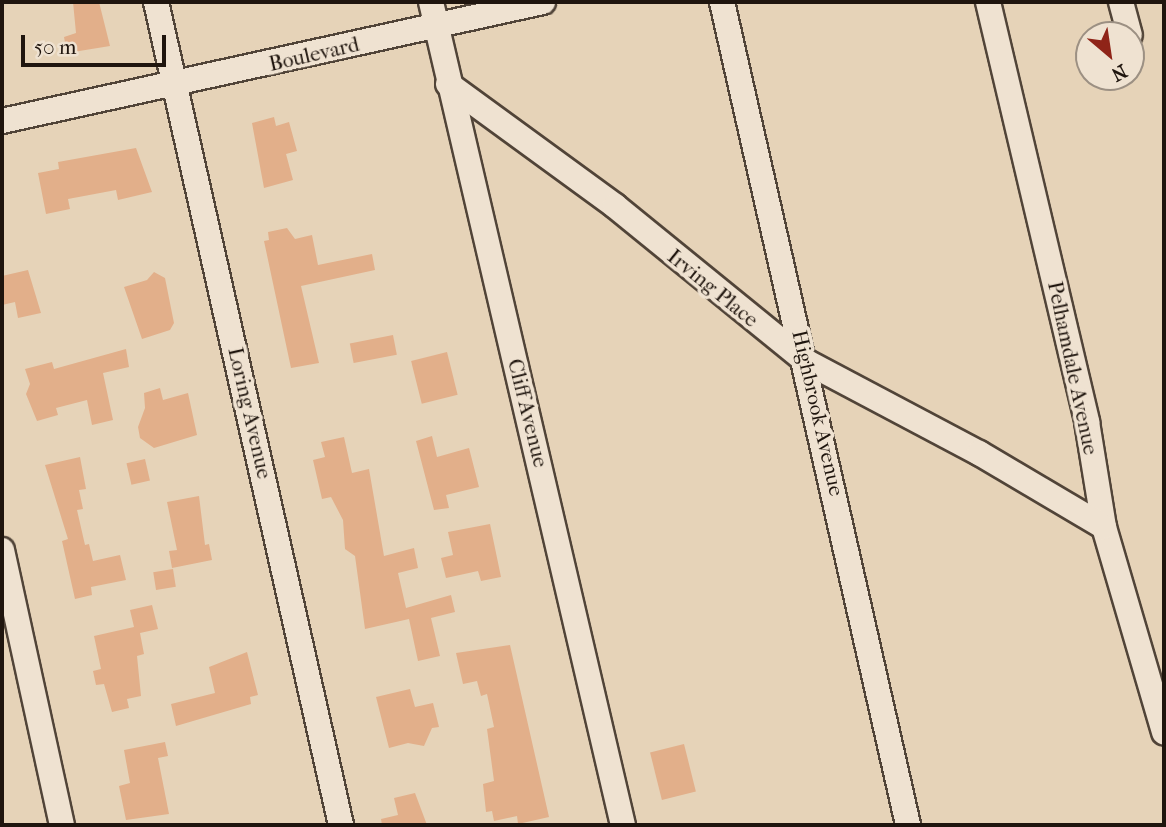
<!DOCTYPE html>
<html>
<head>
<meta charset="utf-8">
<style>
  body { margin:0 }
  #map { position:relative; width:1166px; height:827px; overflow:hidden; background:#e6d3b8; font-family:"IM FELL French Canon",serif }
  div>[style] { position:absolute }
  .building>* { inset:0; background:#e2af8a; transform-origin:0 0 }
  .roads { filter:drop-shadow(2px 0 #514438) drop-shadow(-2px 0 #514438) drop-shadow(0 2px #514438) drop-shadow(0 -2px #514438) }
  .minor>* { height:24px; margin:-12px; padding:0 12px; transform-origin:12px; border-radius:12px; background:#efe2d1 }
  span { translate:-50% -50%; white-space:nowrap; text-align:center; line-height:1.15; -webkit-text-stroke:7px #efe2d1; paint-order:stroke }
  .street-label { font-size:21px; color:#1f150e }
  .frame { position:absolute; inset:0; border:4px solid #1f150e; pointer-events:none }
  .north { position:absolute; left:1075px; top:21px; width:70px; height:70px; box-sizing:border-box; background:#efe2d1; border:2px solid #9c9083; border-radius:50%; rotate:151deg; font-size:19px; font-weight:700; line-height:28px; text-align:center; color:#1f150e }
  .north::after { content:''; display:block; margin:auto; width:24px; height:32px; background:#8f2418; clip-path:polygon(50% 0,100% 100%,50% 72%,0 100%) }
  .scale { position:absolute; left:21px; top:35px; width:145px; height:32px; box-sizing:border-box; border:4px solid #1f150e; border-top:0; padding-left:9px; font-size:21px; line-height:24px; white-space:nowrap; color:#1f150e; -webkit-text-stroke:5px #efe2d1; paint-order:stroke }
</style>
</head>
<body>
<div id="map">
  <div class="building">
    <div style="clip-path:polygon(73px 2px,99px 2px,110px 46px,67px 53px,64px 37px,76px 33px)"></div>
    <div style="clip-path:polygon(274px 117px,276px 126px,289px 122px,297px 151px,286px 154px,293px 180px,264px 188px,252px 123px)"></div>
    <div style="clip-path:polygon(136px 148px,152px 192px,118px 200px,116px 190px,68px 199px,70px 209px,46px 214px,38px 173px,59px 169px,58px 162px)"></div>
    <div style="clip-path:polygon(287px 228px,295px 239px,312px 235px,318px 265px,372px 254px,375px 270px,301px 286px,319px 363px,291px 368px,264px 241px,269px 240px,268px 232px)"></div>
    <div style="clip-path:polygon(28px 270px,41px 313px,18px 318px,15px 302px,2px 305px,2px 276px)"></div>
    <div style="clip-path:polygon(154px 272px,165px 278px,174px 323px,170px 330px,142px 339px,124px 287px,147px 280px)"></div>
    <div style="left:393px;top:335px;width:20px;height:44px;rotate:79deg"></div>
    <div style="clip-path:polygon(126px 349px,129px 367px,103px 373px,113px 420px,92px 425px,87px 400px,56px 408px,58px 415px,37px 421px,26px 394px,30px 384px,25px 369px,52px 362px,54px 369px)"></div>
    <div style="left:447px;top:352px;width:44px;height:37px;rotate:76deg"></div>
    <div style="clip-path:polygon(160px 388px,163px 400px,188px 393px,197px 435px,154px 448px,140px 438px,138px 427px,145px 408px,144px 393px)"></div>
    <div style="clip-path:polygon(432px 436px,437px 457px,469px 448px,479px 487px,446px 495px,449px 508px,434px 510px,416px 441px)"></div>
    <div style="clip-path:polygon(344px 437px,352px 473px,369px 469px,384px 556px,414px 548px,418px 568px,398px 573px,406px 608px,451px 595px,455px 612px,431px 618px,440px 656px,418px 661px,409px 619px,365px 629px,355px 556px,345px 549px,343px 520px,331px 497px,322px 499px,313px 460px,325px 457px,321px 442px)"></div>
    <div style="clip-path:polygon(80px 457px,86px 489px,79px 490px,83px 509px,77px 510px,85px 545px,89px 544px,93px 561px,120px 555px,126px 580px,91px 587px,92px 595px,75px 599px,62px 541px,68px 539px,45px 465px)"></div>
    <div style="left:145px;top:459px;width:22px;height:19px;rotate:77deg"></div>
    <div style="clip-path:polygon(199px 496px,205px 545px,209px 544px,212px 560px,172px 568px,169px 551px,177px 550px,167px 502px)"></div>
    <div style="clip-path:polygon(490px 524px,501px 577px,481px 581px,478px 571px,446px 578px,441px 558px,453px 555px,448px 532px)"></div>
    <div style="left:173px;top:569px;width:18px;height:20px;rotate:81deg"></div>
    <div style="clip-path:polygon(152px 605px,158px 629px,140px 633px,144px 654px,137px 656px,141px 696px,127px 699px,129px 708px,112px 712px,104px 684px,96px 685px,93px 671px,101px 669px,94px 636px,134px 627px,130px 610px)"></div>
    <div style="clip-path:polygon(510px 645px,549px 817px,518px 824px,517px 816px,494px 821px,492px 811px,486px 812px,483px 784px,494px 781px,487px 729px,494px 727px,487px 694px,481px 696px,477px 681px,463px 684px,456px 653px)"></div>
    <div style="clip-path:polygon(247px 652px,258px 695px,250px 697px,251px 704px,176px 726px,171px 704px,215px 693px,209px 667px)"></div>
    <div style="clip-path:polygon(410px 689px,415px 707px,433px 703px,439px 727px,432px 728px,424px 746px,408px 743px,389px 748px,376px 697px)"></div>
    <div style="clip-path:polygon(165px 742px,168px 756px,158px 758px,169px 814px,126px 820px,119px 786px,130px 783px,124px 750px)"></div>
    <div style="left:684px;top:744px;width:49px;height:35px;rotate:76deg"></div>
    <div style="clip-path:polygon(415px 793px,427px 825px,382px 825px,381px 819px,398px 815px,394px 798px)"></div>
  </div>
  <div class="roads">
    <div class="minor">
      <div style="left:156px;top:2px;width:844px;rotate:77.33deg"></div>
      <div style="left:431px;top:2px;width:845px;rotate:76.87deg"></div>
      <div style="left:722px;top:2px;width:844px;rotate:77.26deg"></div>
      <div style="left:988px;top:2px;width:432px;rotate:76.7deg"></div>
      <div style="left:1087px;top:422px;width:106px;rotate:80.8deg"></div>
      <div style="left:1104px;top:527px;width:214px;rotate:73.7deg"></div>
      <div style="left:1121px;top:2px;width:34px;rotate:75deg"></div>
      <div style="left:448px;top:84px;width:207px;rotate:36.1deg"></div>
      <div style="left:615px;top:206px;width:247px;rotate:39.1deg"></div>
      <div style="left:807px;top:362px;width:195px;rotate:27.9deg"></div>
      <div style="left:979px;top:453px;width:145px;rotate:30.6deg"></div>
      <div style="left:2px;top:121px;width:554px;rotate:-12.41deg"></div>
      <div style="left:2px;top:550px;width:281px;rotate:77.7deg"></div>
    </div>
  </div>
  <div class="street-label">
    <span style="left:314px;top:54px;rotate:-13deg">Boulevard</span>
    <span style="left:713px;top:288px;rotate:39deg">Irving Place</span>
    <span style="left:1073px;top:368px;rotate:78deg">Pelhamdale Avenue</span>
    <span style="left:250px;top:413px;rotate:77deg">Loring Avenue</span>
    <span style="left:528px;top:413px;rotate:76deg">Cliff Avenue</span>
    <span style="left:818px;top:413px;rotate:77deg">Highbrook Avenue</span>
  </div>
  <div class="frame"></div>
  <div class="north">N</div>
  <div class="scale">50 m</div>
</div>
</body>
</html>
